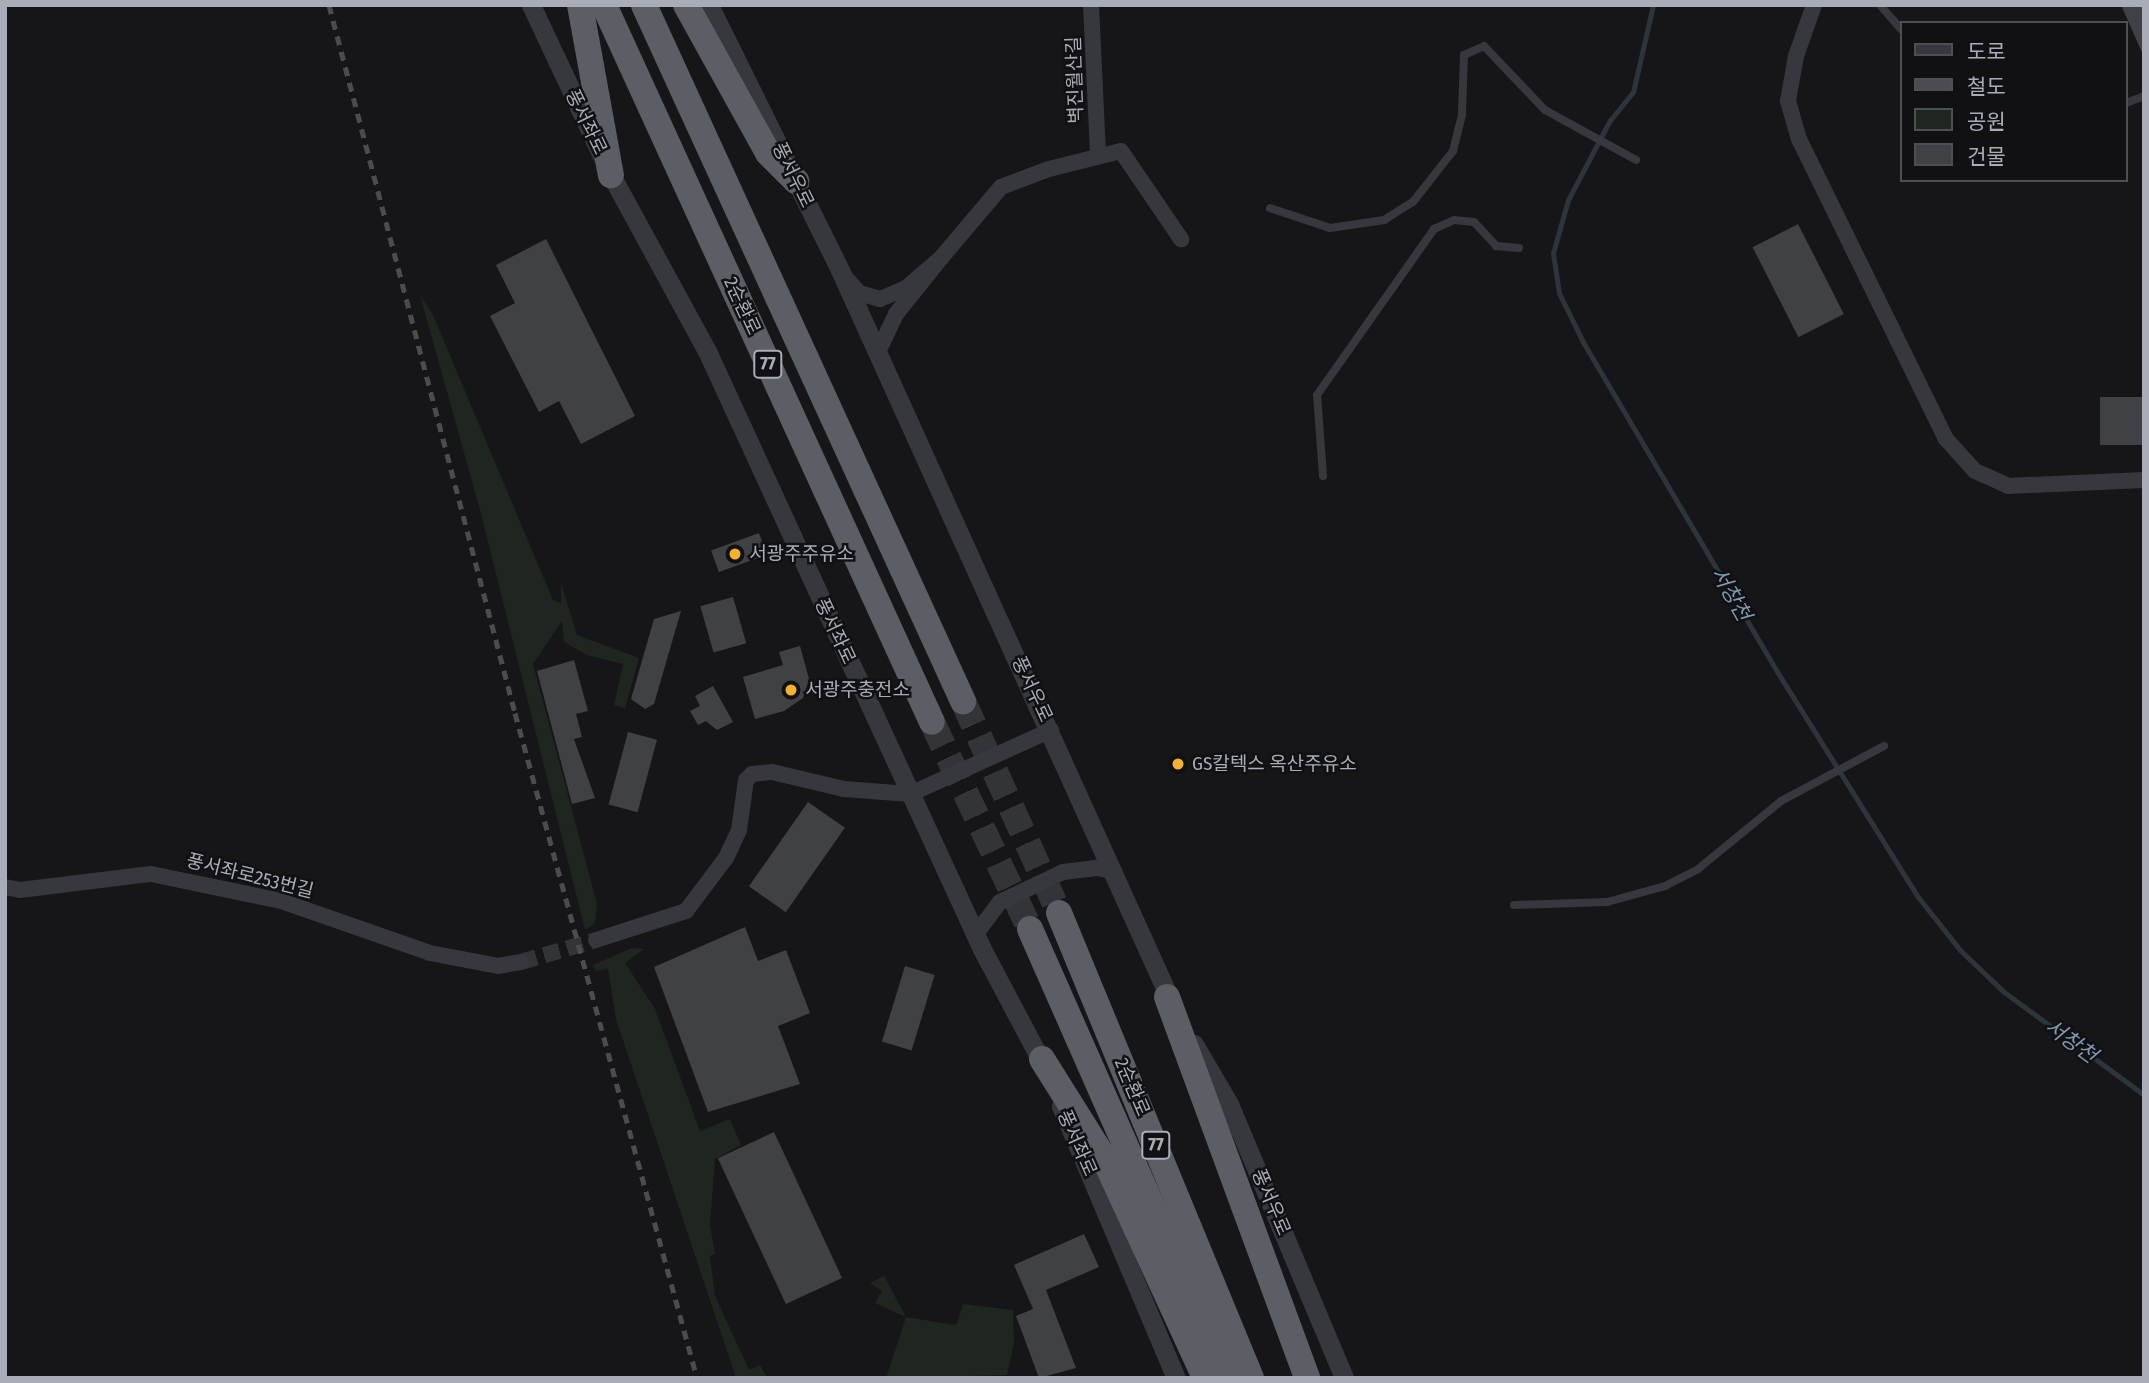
<!DOCTYPE html>
<html>
<head>
<meta charset="utf-8">
<style>
  body { margin:0 }
  #map { position:relative; width:2149px; height:1383px; overflow:hidden; background:#161618; font-family:"Fira Sans Condensed","Noto Sans KR",sans-serif }
  div>[style] { position:absolute }
  .green>* { inset:0; background:#1e261f }
  .stream>* { height:5px; margin:-2.5px; padding:0 2.5px; transform-origin:2.5px; border-radius:2.5px; background:#2c353c }
  .building>* { inset:0; background:#404145; transform-origin:0 0 }
  .minor-tunnel>* { height:16px; margin-top:-8px; transform-origin:0; background:repeating-linear-gradient(90deg,#333438 0 16px,transparent 0 24px) }
  .trunk-tunnel>* { height:26px; margin-top:-13px; transform-origin:0; background:repeating-linear-gradient(90deg,#333438 0 26px,transparent 0 39px) }
  .service>* { height:8px; margin:-4px; padding:0 4px; transform-origin:4px; border-radius:4px; background:#37383d }
  .minor>* { height:16px; margin:-8px; padding:0 8px; transform-origin:8px; border-radius:8px; background:#37383d }
  .tertiary>* { height:19px; margin:-9.5px; padding:0 9.5px; transform-origin:9.5px; border-radius:9.5px; background:#37383d }
  .trunk>* { height:26px; margin:-13px; padding:0 13px; transform-origin:13px; border-radius:13px; background:#5b5e65 }
  .rail>* { height:5px; margin-top:-2.5px; transform-origin:0; background:repeating-linear-gradient(90deg,#4a4c52 0 9px,transparent 0 16px) }
  .dots>* { width:19px; height:19px; translate:-50% -50%; box-sizing:border-box; border:4px solid #111113; border-radius:50% }
  span { translate:-50% -50%; white-space:nowrap; text-align:center; line-height:1.15; -webkit-text-stroke:5px #111113; paint-order:stroke }
  .shield-label span { padding:2px 5px; background:#111113; border:2px solid; border-radius:5px; -webkit-text-stroke-width:0 }
  .shield-label { font-size:18px; color:#a8adb8; font-weight:700 }
  .street-label { font-size:19px; color:#a8adb8 }
  .poi-label { font-size:19px; color:#a8adb8 }
  .left { translate:0 -50%; text-align:left }
  .water-label { font-size:21px; color:#7f9bb3; font-style:italic }
  .frame { position:absolute; inset:0; border:7px solid #a8adb8; pointer-events:none }
  .legend { position:absolute; left:1900px; top:21px; width:228px; height:161px; box-sizing:border-box; background:#111113; border:2px solid #4d4f55; margin:0; padding:9px 12px; list-style:none; font-size:21px; color:#a8adb8 }
  .legend li { display:flex; align-items:center; gap:14px; height:35px }
  .legend b { width:35px; border:2px solid #4d4f55 }
</style>
</head>
<body>
<div id="map">
  <div class="green">
    <div style="clip-path:polygon(420px 295px,433px 315px,553px 600px,561px 603px,561px 583px,577px 635px,639px 658px,625px 708px,614px 705px,623px 664px,587px 655px,564px 642px,562px 621px,533px 664px,597px 904px,595px 923px,585px 930px,480px 510px)"></div>
    <div style="clip-path:polygon(632px 948px,644px 949px,625px 963px,655px 1009px,700px 1131px,730px 1119px,741px 1145px,715px 1159px,710px 1225px,715px 1254px,710px 1256px,715px 1296px,749px 1370px,760px 1365px,767px 1378px,736px 1378px,616px 1019px,608px 969px,596px 971px,593px 965px)"></div>
    <div style="clip-path:polygon(884px 1276px,906px 1317px,956px 1325px,963px 1304px,1013px 1310px,1014px 1343px,1007px 1375px,886px 1378px,906px 1317px,875px 1303px,882px 1291px,870px 1283px)"></div>
  </div>
  <div class="stream">
    <div style="left:1653px;top:5px;width:89px;rotate:102.9deg"></div>
    <div style="left:1633px;top:92px;width:36px;rotate:129deg"></div>
    <div style="left:1610px;top:120px;width:90px;rotate:117.7deg"></div>
    <div style="left:1568px;top:200px;width:55px;rotate:105.8deg"></div>
    <div style="left:1553px;top:253px;width:40px;rotate:81.5deg"></div>
    <div style="left:1559px;top:293px;width:55px;rotate:63.9deg"></div>
    <div style="left:1583px;top:342px;width:384px;rotate:59.5deg"></div>
    <div style="left:1778px;top:673px;width:264px;rotate:58deg"></div>
    <div style="left:1918px;top:897px;width:68px;rotate:51.6deg"></div>
    <div style="left:1960px;top:950px;width:61px;rotate:43.7deg"></div>
    <div style="left:2004px;top:992px;width:174px;rotate:36.3deg"></div>
  </div>
  <div class="building">
    <div style="clip-path:polygon(2121px 5px,2144px 5px,2144px 57px)"></div>
    <div style="left:1798px;top:224px;width:101px;height:51px;rotate:63deg"></div>
    <div style="clip-path:polygon(546px 239px,635px 416px,581px 444px,559px 401px,539px 412px,490px 316px,515px 303px,496px 265px)"></div>
    <div style="left:2100px;top:397px;width:44px;height:48px"></div>
    <div style="left:759px;top:533px;width:23px;height:51px;rotate:70deg"></div>
    <div style="left:733px;top:597px;width:48px;height:34px;rotate:74deg"></div>
    <div style="clip-path:polygon(681px 611px,654px 704px,645px 709px,631px 699px,654px 619px)"></div>
    <div style="clip-path:polygon(800px 646px,809px 679px,803px 698px,784px 711px,755px 719px,743px 677px,783px 665px,779px 652px)"></div>
    <div style="clip-path:polygon(574px 660px,588px 711px,576px 714px,582px 737px,574px 739px,595px 798px,572px 804px,537px 671px)"></div>
    <div style="clip-path:polygon(713px 686px,733px 722px,717px 730px,706px 721px,698px 725px,690px 711px,700px 706px,695px 696px)"></div>
    <div style="left:628px;top:732px;width:30px;height:75px;rotate:15deg"></div>
    <div style="left:808px;top:802px;width:45px;height:103px;rotate:35deg"></div>
    <div style="clip-path:polygon(745px 927px,758px 961px,786px 950px,810px 1013px,778px 1026px,800px 1084px,708px 1112px,654px 967px)"></div>
    <div style="left:905px;top:966px;width:31px;height:79px;rotate:17deg"></div>
    <div style="left:774px;top:1132px;width:161px;height:62px;rotate:65deg"></div>
    <div style="clip-path:polygon(1084px 1234px,1099px 1267px,1046px 1290px,1076px 1368px,1039px 1378px,1016px 1316px,1033px 1309px,1014px 1265px)"></div>
  </div>
  <div class="minor-tunnel">
    <div style="left:521px;top:962px;width:78px;rotate:-16.3deg"></div>
  </div>
  <div class="trunk-tunnel">
    <div style="left:963px;top:701px;width:233px;rotate:65.6deg"></div>
    <div style="left:932px;top:722px;width:229px;rotate:64.7deg"></div>
  </div>
  <div class="service">
    <div style="left:1880px;top:5px;width:33px;rotate:49deg"></div>
    <div style="left:2126px;top:103px;width:19px;rotate:-21deg"></div>
    <div style="left:1270px;top:208px;width:63px;rotate:18.4deg"></div>
    <div style="left:1330px;top:228px;width:55px;rotate:-8.4deg"></div>
    <div style="left:1384px;top:220px;width:34px;rotate:-32deg"></div>
    <div style="left:1413px;top:202px;width:65px;rotate:-51.9deg"></div>
    <div style="left:1453px;top:151px;width:38px;rotate:-76deg"></div>
    <div style="left:1462px;top:114px;width:59px;rotate:-88.1deg"></div>
    <div style="left:1464px;top:55px;width:22px;rotate:-24deg"></div>
    <div style="left:1484px;top:46px;width:88px;rotate:46.4deg"></div>
    <div style="left:1545px;top:110px;width:104px;rotate:28.8deg"></div>
    <div style="left:1323px;top:476px;width:81px;rotate:-94.2deg"></div>
    <div style="left:1317px;top:395px;width:203px;rotate:-54.8deg"></div>
    <div style="left:1434px;top:229px;width:22px;rotate:-24deg"></div>
    <div style="left:1454px;top:220px;width:20px;rotate:6deg"></div>
    <div style="left:1474px;top:222px;width:33px;rotate:47deg"></div>
    <div style="left:1496px;top:246px;width:23px;rotate:5deg"></div>
    <div style="left:1514px;top:905px;width:93px;rotate:-1.8deg"></div>
    <div style="left:1607px;top:902px;width:60px;rotate:-15.4deg"></div>
    <div style="left:1665px;top:886px;width:37px;rotate:-27deg"></div>
    <div style="left:1698px;top:869px;width:107px;rotate:-39.3deg"></div>
    <div style="left:1781px;top:801px;width:117px;rotate:-28.1deg"></div>
  </div>
  <div class="minor">
    <div style="left:1091px;top:5px;width:149px;rotate:87.3deg"></div>
    <div style="left:1814px;top:5px;width:54px;rotate:109.4deg"></div>
    <div style="left:1796px;top:56px;width:46px;rotate:100.1deg"></div>
    <div style="left:1788px;top:101px;width:40px;rotate:74deg"></div>
    <div style="left:1799px;top:139px;width:334px;rotate:63.9deg"></div>
    <div style="left:1946px;top:439px;width:43px;rotate:47.8deg"></div>
    <div style="left:1975px;top:471px;width:36px;rotate:24deg"></div>
    <div style="left:2008px;top:486px;width:136px;rotate:-2.5deg"></div>
    <div style="left:941px;top:258px;width:93px;rotate:-49.8deg"></div>
    <div style="left:1001px;top:187px;width:51px;rotate:-20.6deg"></div>
    <div style="left:1049px;top:169px;width:74px;rotate:-14deg"></div>
    <div style="left:1121px;top:151px;width:107px;rotate:55.7deg"></div>
    <div style="left:847px;top:279px;width:18px;rotate:49deg"></div>
    <div style="left:859px;top:293px;width:22px;rotate:16deg"></div>
    <div style="left:880px;top:299px;width:28px;rotate:-23deg"></div>
    <div style="left:906px;top:288px;width:46px;rotate:-40.6deg"></div>
    <div style="left:941px;top:258px;width:72px;rotate:128.8deg"></div>
    <div style="left:896px;top:314px;width:44px;rotate:115.4deg"></div>
    <div style="left:5px;top:887px;width:15px;rotate:11deg"></div>
    <div style="left:20px;top:890px;width:132px;rotate:-7deg"></div>
    <div style="left:151px;top:874px;width:133px;rotate:11.7deg"></div>
    <div style="left:281px;top:901px;width:158px;rotate:19.2deg"></div>
    <div style="left:430px;top:953px;width:69px;rotate:10.8deg"></div>
    <div style="left:498px;top:966px;width:23px;rotate:-10deg"></div>
    <div style="left:975px;top:935px;width:41px;rotate:-52.9deg"></div>
    <div style="left:1000px;top:902px;width:70px;rotate:-25.5deg"></div>
    <div style="left:1063px;top:872px;width:35px;rotate:-7deg"></div>
    <div style="left:1098px;top:868px;width:17px;rotate:13deg"></div>
    <div style="left:596px;top:940px;width:95px;rotate:-17.9deg"></div>
    <div style="left:686px;top:911px;width:66px;rotate:-53deg"></div>
    <div style="left:726px;top:858px;width:31px;rotate:-65deg"></div>
    <div style="left:739px;top:830px;width:50px;rotate:-82deg"></div>
    <div style="left:746px;top:780px;width:8px;rotate:-45deg"></div>
    <div style="left:752px;top:774px;width:20px;rotate:-6deg"></div>
    <div style="left:772px;top:772px;width:74px;rotate:13.3deg"></div>
    <div style="left:844px;top:789px;width:66px;rotate:4.3deg"></div>
    <div style="left:910px;top:794px;width:155px;rotate:-24.4deg"></div>
  </div>
  <div class="tertiary">
    <div style="left:531px;top:5px;width:188px;rotate:64.8deg"></div>
    <div style="left:611px;top:175px;width:200px;rotate:61.4deg"></div>
    <div style="left:707px;top:351px;width:658px;rotate:65.3deg"></div>
    <div style="left:982px;top:949px;width:139px;rotate:62.1deg"></div>
    <div style="left:709px;top:5px;width:296px;rotate:63.7deg"></div>
    <div style="left:840px;top:270px;width:810px;rotate:65.65deg"></div>
    <div style="left:1194px;top:1044px;width:69px;rotate:59.7deg"></div>
    <div style="left:1229px;top:1104px;width:297px;rotate:67.2deg"></div>
    <div style="left:1061px;top:1106px;width:295px;rotate:67.1deg"></div>
  </div>
  <div class="trunk">
    <div style="left:580px;top:5px;width:173px;rotate:79.7deg"></div>
    <div style="left:604px;top:5px;width:788px;rotate:65.42deg"></div>
    <div style="left:644px;top:5px;width:766px;rotate:65.38deg"></div>
    <div style="left:686px;top:5px;width:169px;rotate:61deg"></div>
    <div style="left:768px;top:153px;width:40px;rotate:45deg"></div>
    <div style="left:1059px;top:913px;width:503px;rotate:67.56deg"></div>
    <div style="left:1030px;top:929px;width:491px;rotate:66.2deg"></div>
    <div style="left:1167px;top:997px;width:406px;rotate:69.8deg"></div>
    <div style="left:1042px;top:1059px;width:117px;rotate:57.9deg"></div>
    <div style="left:1104px;top:1158px;width:242px;rotate:65.3deg"></div>
  </div>
  <div class="rail">
    <div style="left:329px;top:5px;width:732px;rotate:75.28deg"></div>
    <div style="left:515px;top:713px;width:689px;rotate:74.69deg"></div>
  </div>
  <div class="dots">
    <div style="left:735px;top:554px;background:#f2b134"></div>
    <div style="left:791px;top:690px;background:#f2b134"></div>
    <div style="left:1178px;top:764px;background:#f2b134"></div>
  </div>
  <div class="shield-label">
    <span style="left:768px;top:364px">77</span>
    <span style="left:1156px;top:1145px">77</span>
  </div>
  <div class="street-label">
    <span style="left:1075px;top:80px;rotate:-92deg">벽진월산길</span>
    <span style="left:586px;top:122px;rotate:64deg">풍서좌로</span>
    <span style="left:793px;top:175px;rotate:64deg">풍서우로</span>
    <span style="left:742px;top:306px;rotate:65deg">2순환로</span>
    <span style="left:835px;top:631px;rotate:65deg">풍서좌로</span>
    <span style="left:1032px;top:689px;rotate:65deg">풍서우로</span>
    <span style="left:250px;top:876px;rotate:14deg">풍서좌로253번길</span>
    <span style="left:1132px;top:1087px;rotate:67deg">2순환로</span>
    <span style="left:1077px;top:1143px;rotate:66deg">풍서좌로</span>
    <span style="left:1271px;top:1202px;rotate:67deg">풍서우로</span>
  </div>
  <div class="poi-label">
    <span class="left" style="left:749px;top:554px">서광주주유소</span>
    <span class="left" style="left:805px;top:690px">서광주충전소</span>
    <span class="left" style="left:1192px;top:764px">GS칼텍스 옥산주유소</span>
  </div>
  <div class="water-label">
    <span style="left:1731px;top:594px;rotate:60deg">서창천</span>
    <span style="left:2071px;top:1041px;rotate:36deg">서창천</span>
  </div>
  <div class="frame"></div>
  <ul class="legend">
  <li><b style="height:9px;background:#37383d"></b>도로</li>
  <li><b style="height:9px;background:#4a4c52"></b>철도</li>
  <li><b style="height:19px;background:#1e261f"></b>공원</li>
  <li><b style="height:19px;background:#404145"></b>건물</li>
  </ul>
</div>
</body>
</html>
